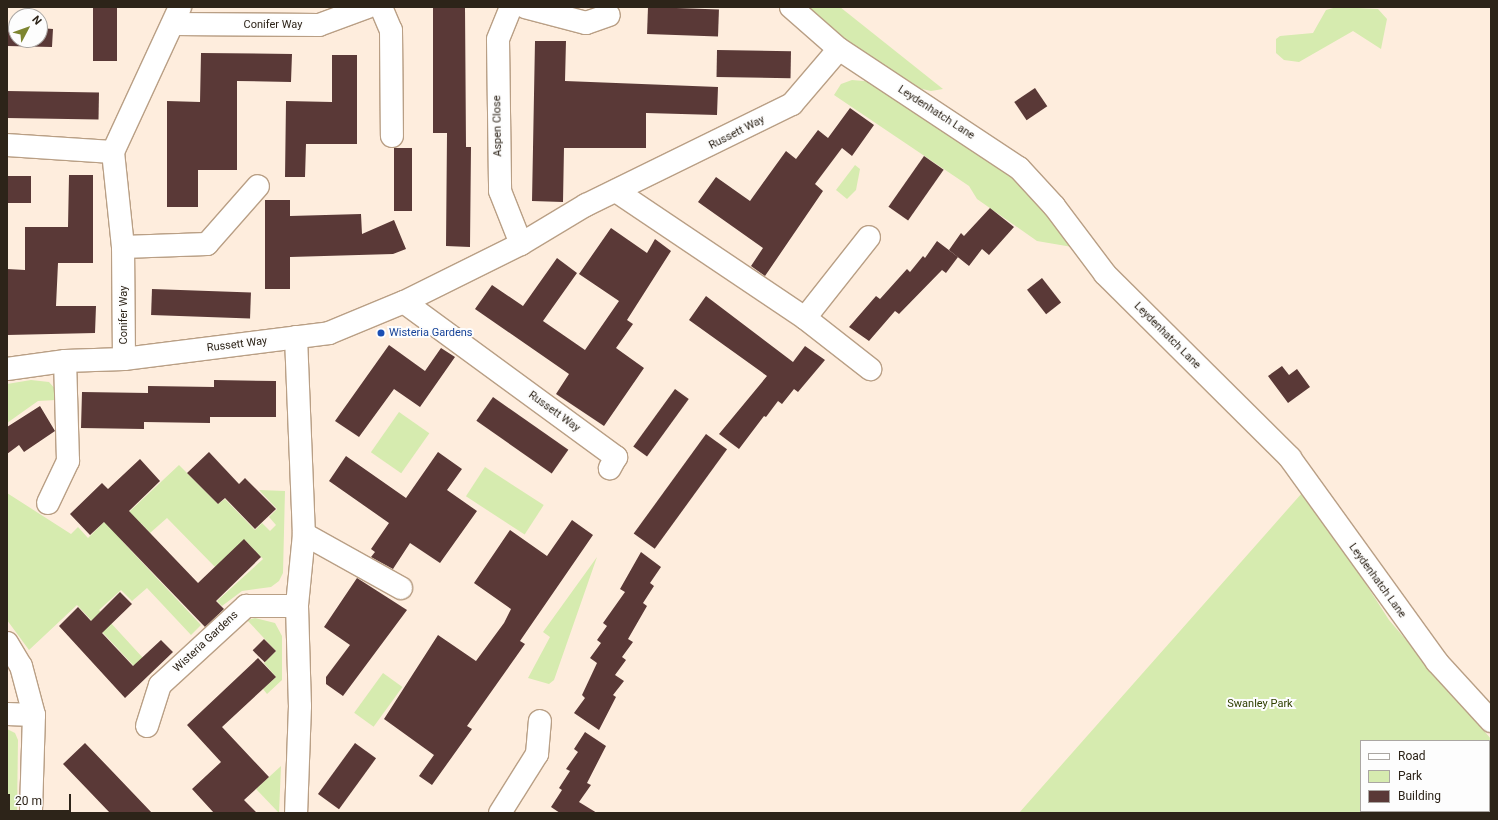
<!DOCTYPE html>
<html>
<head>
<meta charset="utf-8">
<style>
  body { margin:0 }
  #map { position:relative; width:1498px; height:820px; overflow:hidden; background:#feeddd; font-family:Roboto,sans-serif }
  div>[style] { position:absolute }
  .green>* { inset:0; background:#d6ebaf; transform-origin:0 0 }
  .building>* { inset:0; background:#5a3937; transform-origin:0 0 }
  .roads { filter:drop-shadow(1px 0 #b99f85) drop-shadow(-1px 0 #b99f85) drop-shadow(0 1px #b99f85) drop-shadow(0 -1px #b99f85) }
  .minor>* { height:22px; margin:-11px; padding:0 11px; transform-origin:11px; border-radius:11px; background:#fff }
  .tertiary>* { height:22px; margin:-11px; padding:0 11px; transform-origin:11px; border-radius:11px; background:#fff }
  .dots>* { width:11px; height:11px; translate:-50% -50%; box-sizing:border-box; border:2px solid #fdfdfd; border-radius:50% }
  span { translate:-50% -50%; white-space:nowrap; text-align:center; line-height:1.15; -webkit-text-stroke:4px #fdfdfd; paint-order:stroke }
  .street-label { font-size:11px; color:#2d2419 }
  .transit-label { font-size:11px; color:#164399 }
  .left { translate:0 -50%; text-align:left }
  .park-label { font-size:11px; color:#2f3f00 }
  .frame { position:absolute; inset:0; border:8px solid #2d2419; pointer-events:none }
  .legend { position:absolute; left:1360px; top:740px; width:130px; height:72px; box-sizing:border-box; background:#fdfdfd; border:1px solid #aaa6a2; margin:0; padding:5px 7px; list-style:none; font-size:12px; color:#2d2419 }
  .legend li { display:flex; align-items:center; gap:8px; height:20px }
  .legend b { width:20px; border:1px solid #aaa6a2 }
  .north { position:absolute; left:8px; top:8px; width:40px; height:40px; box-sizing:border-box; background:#fdfdfd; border:1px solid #aaa6a2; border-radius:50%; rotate:49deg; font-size:11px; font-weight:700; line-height:16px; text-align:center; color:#2d2419 }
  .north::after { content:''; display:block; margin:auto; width:14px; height:18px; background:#7d8530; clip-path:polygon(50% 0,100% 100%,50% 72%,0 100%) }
  .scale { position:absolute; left:8px; top:794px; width:63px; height:18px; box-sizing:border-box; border:2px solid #2d2419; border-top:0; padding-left:5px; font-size:12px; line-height:14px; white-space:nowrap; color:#2d2419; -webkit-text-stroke:3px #fdfdfd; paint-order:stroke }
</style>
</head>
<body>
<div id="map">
  <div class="green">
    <div style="clip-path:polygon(811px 7px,840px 7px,943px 89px,931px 91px,909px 86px,825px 25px,809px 9px)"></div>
    <div style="clip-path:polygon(1337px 7px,1378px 9px,1387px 19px,1381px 49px,1353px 31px,1299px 62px,1284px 60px,1276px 53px,1276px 39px,1280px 36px,1313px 33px,1326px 10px)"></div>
    <div style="clip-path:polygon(852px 80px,875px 82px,1007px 168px,1078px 248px,1037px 241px,977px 199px,969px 186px,834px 95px,841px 84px)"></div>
    <div style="clip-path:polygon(855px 165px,860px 169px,856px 190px,847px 199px,836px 190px)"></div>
    <div style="clip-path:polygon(31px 380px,49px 382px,57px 391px,56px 400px,38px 401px,7px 423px,7px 384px)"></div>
    <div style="left:399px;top:412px;width:37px;height:49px;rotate:35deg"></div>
    <div style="clip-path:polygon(179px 465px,218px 504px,225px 499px,255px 530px,262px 523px,270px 531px,276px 525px,269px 517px,277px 509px,259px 490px,285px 491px,283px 573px,279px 581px,271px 587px,242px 591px,222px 606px,217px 601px,263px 559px,245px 540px,215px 567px,167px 518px,150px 533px,141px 523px,122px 541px,201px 625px,191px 635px,147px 588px,132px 601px,121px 590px,99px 610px,154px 670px,145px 678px,77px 605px,29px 650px,7px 620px,7px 493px,71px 534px,78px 527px,88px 538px,122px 504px,129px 512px)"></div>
    <div style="left:485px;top:467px;width:70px;height:35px;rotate:33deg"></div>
    <div style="clip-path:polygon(evenodd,1302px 493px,1321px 514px,1389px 620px,1491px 739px,1491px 813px,1019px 813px,1302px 493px,1361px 741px,1489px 741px,1489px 811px,1361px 811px,1361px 741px)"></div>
    <div style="clip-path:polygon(597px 557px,554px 680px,549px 684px,528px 678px,550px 637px,543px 632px)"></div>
    <div style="clip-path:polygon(255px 618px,275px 623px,282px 636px,282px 680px,267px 694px,263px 689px,276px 677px,264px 663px,276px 651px,247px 620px)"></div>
    <div style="left:383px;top:673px;width:24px;height:49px;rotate:36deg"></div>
    <div style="clip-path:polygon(7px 729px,15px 733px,18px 740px,17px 813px,7px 813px)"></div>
    <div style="clip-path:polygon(281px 766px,279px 813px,256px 789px)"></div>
  </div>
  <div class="building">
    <div style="left:93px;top:7px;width:24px;height:54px"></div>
    <div style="clip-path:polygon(433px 7px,465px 7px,466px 147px,471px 147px,470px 247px,446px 246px,447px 133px,433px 133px)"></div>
    <div style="left:648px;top:7px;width:71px;height:27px;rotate:2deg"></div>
    <div style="clip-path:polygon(7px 27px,16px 28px,16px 40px,40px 40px,40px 28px,53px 29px,52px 47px,7px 46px)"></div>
    <div style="clip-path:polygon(535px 41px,566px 41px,565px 81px,718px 87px,717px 115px,646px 113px,646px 148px,564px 148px,563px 202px,532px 201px)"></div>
    <div style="left:717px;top:50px;width:74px;height:27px;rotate:1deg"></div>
    <div style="clip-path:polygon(201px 53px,292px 54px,291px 82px,237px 81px,237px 170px,198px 170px,198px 207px,167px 207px,167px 101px,200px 102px)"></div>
    <div style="clip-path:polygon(332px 55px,357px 55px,357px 144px,306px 144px,305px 177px,285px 177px,286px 101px,332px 102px)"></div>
    <div style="left:1035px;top:88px;width:22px;height:25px;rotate:56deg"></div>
    <div style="left:7px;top:91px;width:92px;height:27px;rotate:1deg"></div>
    <div style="clip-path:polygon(850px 108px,874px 125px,852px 156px,842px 148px,815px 184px,823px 191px,765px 276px,751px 266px,763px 248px,698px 202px,716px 177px,750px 201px,786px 151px,796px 159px,818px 130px,828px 138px)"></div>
    <div style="left:394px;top:148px;width:18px;height:63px"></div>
    <div style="left:924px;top:156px;width:24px;height:62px;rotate:35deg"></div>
    <div style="clip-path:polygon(69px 175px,93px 175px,93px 263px,58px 263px,56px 306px,96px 306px,95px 333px,7px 335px,7px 269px,25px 270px,25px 227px,68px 227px)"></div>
    <div style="left:31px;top:176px;width:27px;height:24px;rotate:90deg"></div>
    <div style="clip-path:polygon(265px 200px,290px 200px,290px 216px,361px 214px,362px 234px,394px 220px,406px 249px,393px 254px,290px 257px,290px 289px,265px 289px)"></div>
    <div style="clip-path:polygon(990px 208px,1014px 227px,989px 255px,982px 249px,969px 266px,949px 250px,961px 233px,964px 236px)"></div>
    <div style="clip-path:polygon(611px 228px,647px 253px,655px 239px,671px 251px,627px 320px,633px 324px,616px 348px,644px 368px,604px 426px,556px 394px,569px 374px,475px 309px,492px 285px,523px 306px,557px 258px,577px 273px,543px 321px,585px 350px,619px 301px,579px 274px)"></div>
    <div style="clip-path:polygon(937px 241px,958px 257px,946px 273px,942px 270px,899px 314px,895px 311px,869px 341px,849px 327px,876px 296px,880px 299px,907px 269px,910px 272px,923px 256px,925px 258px)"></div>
    <div style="left:1042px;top:278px;width:31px;height:19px;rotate:52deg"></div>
    <div style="left:152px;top:289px;width:99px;height:26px;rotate:2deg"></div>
    <div style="clip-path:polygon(706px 296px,793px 362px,805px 346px,825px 360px,798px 392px,794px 389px,782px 404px,778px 401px,766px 417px,764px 416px,739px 449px,719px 434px,767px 376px,689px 320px)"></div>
    <div style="clip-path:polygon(389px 345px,425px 371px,441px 348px,455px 357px,420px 407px,394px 389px,359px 437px,335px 421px)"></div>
    <div style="clip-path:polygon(1282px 366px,1289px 375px,1297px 369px,1310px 387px,1288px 403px,1268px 376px)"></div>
    <div style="clip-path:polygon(214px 380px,276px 381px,276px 417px,210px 417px,210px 423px,144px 422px,144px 429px,81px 428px,82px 392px,148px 393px,148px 386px,214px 387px)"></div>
    <div style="left:675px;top:389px;width:17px;height:71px;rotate:36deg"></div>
    <div style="left:493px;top:397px;width:92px;height:29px;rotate:35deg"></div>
    <div style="clip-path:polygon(40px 406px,55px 431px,24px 452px,19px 445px,7px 454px,7px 427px)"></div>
    <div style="left:706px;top:434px;width:26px;height:123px;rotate:36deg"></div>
    <div style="clip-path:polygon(209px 452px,239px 484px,245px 478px,276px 509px,255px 529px,225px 498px,218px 504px,187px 473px)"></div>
    <div style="clip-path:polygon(438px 452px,462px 469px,447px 490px,477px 511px,440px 563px,410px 543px,393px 569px,371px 557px,375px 552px,371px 549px,389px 523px,329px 481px,346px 456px,406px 498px)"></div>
    <div style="clip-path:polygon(140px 459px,160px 481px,129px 511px,198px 583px,244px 539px,261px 557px,216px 601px,224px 609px,205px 627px,104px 522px,90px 535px,70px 514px,102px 483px,108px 489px)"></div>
    <div style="clip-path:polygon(572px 520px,593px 535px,520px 641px,525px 644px,467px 726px,472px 729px,432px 785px,419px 776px,434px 755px,384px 719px,438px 635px,476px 661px,504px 623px,511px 609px,474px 583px,510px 530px,547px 556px)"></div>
    <div style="clip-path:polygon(641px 552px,661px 567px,650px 583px,654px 586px,643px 603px,647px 606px,628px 639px,633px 642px,622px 657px,626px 660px,615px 675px,624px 681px,613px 695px,616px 697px,599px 730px,574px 713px,585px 698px,582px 695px,597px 663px,590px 658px,601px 643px,597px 640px,607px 626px,603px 623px,625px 592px,620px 589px)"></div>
    <div style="clip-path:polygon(357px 578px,407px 610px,343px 696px,326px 684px,326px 677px,350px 645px,324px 627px)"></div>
    <div style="clip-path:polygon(120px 592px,132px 604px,102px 633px,133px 666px,161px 640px,173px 652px,125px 698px,59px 626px,78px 607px,91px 621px)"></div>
    <div style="left:264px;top:639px;width:17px;height:16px;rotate:45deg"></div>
    <div style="clip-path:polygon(258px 658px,276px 677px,222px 727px,269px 777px,244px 800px,257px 813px,214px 813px,192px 789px,221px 762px,187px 725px)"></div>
    <div style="clip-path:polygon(585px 732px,606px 746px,587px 783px,591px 785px,579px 802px,597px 813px,560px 813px,551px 807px,562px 790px,559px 788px,570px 771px,566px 769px,578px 752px,574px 749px)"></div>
    <div style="clip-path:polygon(85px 743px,110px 769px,152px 813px,110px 813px,88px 790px,63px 764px)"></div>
    <div style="left:355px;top:743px;width:26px;height:63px;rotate:36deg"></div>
  </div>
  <div class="roads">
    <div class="minor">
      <div style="left:381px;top:7px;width:25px;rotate:67deg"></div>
      <div style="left:391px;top:30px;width:106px;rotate:89.5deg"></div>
      <div style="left:511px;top:7px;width:35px;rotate:112deg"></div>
      <div style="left:498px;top:40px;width:151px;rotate:89.2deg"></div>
      <div style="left:500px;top:191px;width:57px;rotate:68.4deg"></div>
      <div style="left:525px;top:7px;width:63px;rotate:14.7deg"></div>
      <div style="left:586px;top:23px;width:24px;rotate:-19deg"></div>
      <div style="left:174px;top:24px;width:145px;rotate:0.4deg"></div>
      <div style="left:319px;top:25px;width:52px;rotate:-20.2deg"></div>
      <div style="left:7px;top:145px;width:106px;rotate:3.8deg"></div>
      <div style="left:616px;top:191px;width:228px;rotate:33.9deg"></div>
      <div style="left:805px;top:318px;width:83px;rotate:38.1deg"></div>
      <div style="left:123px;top:247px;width:84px;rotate:-2deg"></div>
      <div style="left:207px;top:244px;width:77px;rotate:-48.7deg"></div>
      <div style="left:404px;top:302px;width:263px;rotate:36.2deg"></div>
      <div style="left:616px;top:457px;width:13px;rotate:119deg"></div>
      <div style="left:805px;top:318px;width:103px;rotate:-51.7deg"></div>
      <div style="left:296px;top:337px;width:197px;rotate:87.7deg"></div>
      <div style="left:304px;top:534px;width:72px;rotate:95.6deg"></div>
      <div style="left:297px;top:606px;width:100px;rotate:88.3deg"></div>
      <div style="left:300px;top:706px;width:107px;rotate:92.1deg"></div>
      <div style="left:124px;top:359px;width:112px;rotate:-90.5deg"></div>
      <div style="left:123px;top:247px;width:96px;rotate:-96deg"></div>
      <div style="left:113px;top:152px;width:160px;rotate:-65.2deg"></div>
      <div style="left:7px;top:369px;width:59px;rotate:-7.9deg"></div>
      <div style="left:65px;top:361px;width:59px;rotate:-1.9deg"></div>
      <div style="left:124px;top:359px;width:207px;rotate:-7.2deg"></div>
      <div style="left:329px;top:333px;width:81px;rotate:-22.5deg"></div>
      <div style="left:404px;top:302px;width:131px;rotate:-26.4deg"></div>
      <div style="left:521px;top:244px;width:76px;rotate:-31deg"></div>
      <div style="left:586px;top:205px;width:229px;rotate:-26.1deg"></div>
      <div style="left:792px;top:104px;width:72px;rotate:-49.5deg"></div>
      <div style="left:48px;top:503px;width:47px;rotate:-64.5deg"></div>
      <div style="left:68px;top:461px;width:100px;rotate:-91.7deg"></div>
      <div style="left:304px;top:534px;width:111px;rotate:29.1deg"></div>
      <div style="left:7px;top:643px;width:27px;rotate:59deg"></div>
      <div style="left:21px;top:666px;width:51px;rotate:75.1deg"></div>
      <div style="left:34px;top:715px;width:98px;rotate:91.8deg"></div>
      <div style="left:7px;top:714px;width:27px;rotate:2deg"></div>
      <div style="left:147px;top:726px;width:43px;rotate:-72.4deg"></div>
      <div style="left:160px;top:685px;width:117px;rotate:-42.6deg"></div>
      <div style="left:246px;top:606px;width:51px"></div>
      <div style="left:500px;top:813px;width:70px;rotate:-57.9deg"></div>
      <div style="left:537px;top:754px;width:33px;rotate:-85deg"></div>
    </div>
    <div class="tertiary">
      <div style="left:791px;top:7px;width:64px;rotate:41.2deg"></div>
      <div style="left:839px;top:49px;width:216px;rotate:33.5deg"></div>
      <div style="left:1019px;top:168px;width:52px;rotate:47.4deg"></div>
      <div style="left:1054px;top:206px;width:85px;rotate:53.1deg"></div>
      <div style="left:1105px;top:274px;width:261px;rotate:44.8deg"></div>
      <div style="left:1290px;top:458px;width:251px;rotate:54.2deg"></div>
      <div style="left:1437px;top:662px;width:80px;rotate:47.5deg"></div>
    </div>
  </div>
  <div class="dots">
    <div style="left:381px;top:333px;background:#1a4fb4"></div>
  </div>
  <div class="street-label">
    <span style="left:273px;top:25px">Conifer Way</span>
    <span style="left:936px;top:113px;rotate:33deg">Leydenhatch Lane</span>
    <span style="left:498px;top:126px;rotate:-91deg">Aspen Close</span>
    <span style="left:737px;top:133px;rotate:-27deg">Russett Way</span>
    <span style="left:124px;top:315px;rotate:-90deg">Conifer Way</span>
    <span style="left:1167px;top:336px;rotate:45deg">Leydenhatch Lane</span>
    <span style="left:237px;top:345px;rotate:-7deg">Russett Way</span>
    <span style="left:554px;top:412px;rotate:36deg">Russett Way</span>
    <span style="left:1377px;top:581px;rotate:54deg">Leydenhatch Lane</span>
    <span style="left:206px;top:642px;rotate:-43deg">Wisteria Gardens</span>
  </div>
  <div class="transit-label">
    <span class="left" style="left:389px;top:333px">Wisteria Gardens</span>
  </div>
  <div class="park-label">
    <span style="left:1260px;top:704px">Swanley Park</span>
  </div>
  <div class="frame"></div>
  <ul class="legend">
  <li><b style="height:5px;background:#fff"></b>Road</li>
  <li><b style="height:11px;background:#d6ebaf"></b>Park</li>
  <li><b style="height:11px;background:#5a3937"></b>Building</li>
  </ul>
  <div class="north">N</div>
  <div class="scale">20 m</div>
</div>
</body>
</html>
